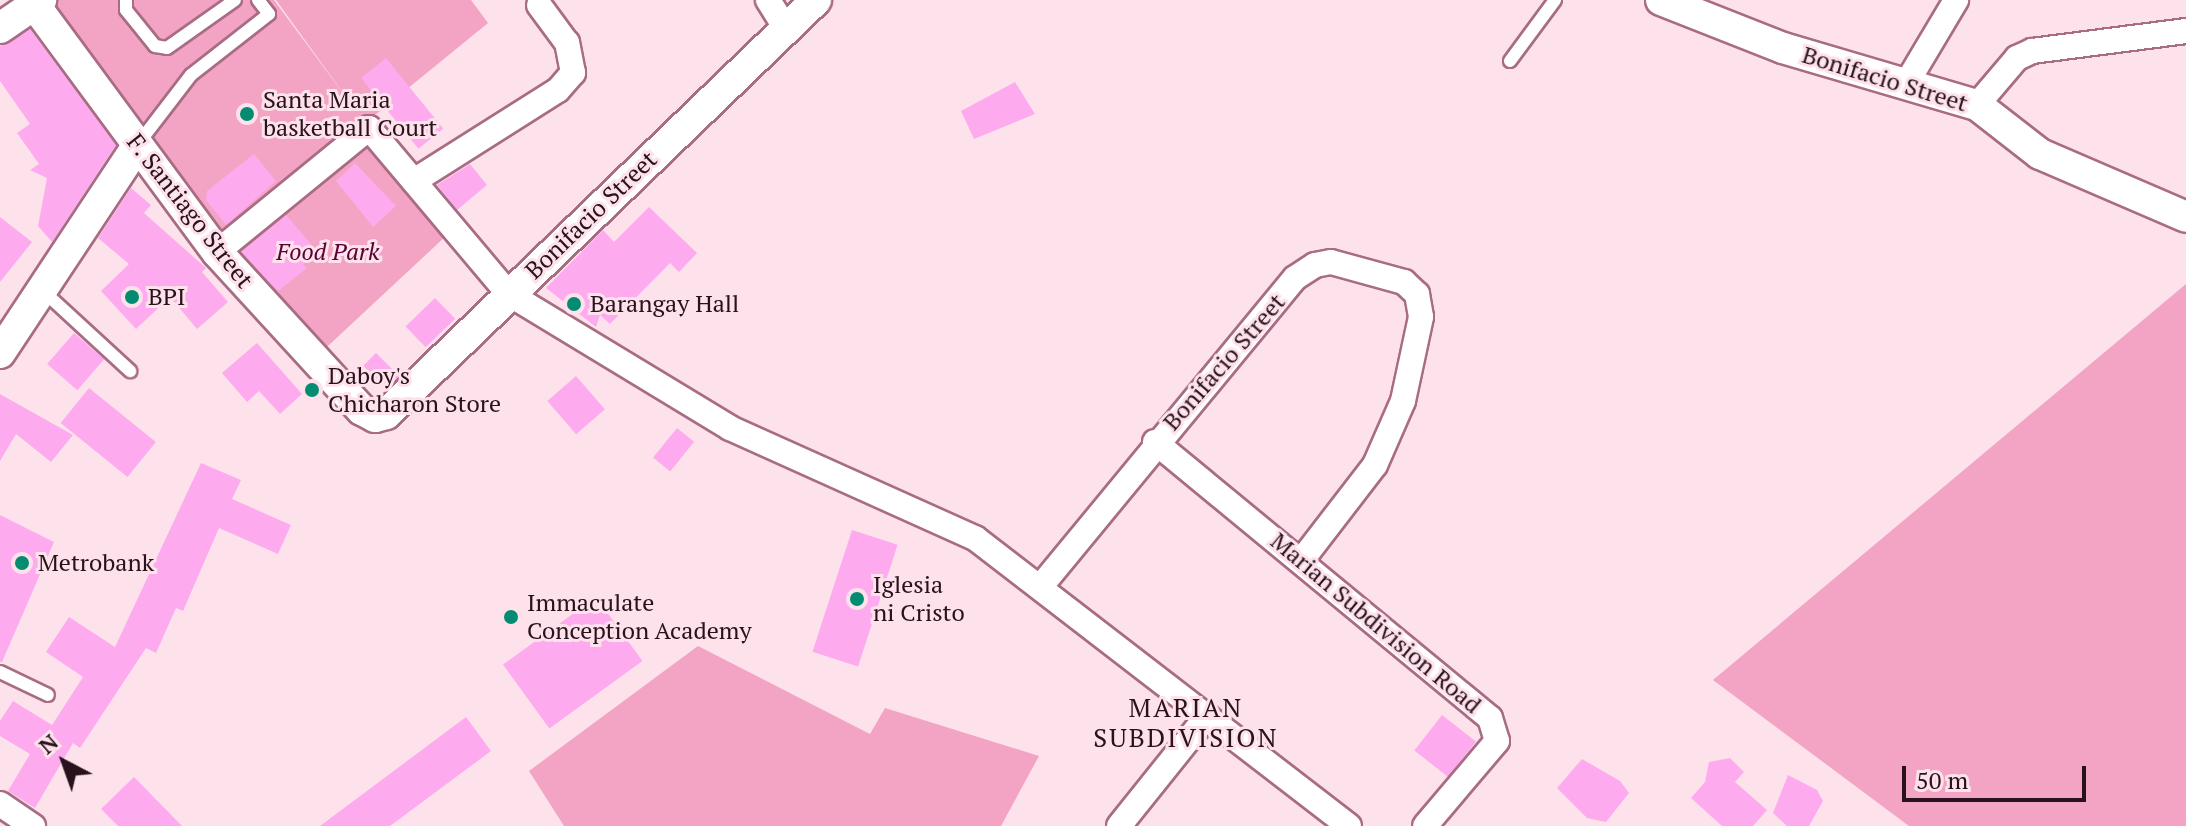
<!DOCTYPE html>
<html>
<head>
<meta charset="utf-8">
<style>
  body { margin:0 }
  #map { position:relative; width:2186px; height:826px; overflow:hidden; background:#fde2ec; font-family:"PT Serif",serif }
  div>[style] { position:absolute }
  .green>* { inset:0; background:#f3a3c3; transform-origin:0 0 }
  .building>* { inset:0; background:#fdabee; transform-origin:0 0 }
  .roads { filter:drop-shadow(2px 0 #a86c84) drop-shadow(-2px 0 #a86c84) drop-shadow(0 2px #a86c84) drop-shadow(0 -2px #a86c84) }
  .service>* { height:12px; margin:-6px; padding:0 6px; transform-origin:6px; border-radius:6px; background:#fff }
  .minor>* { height:24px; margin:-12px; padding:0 12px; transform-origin:12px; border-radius:12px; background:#fff }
  .tertiary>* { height:30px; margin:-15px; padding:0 15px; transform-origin:15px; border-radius:15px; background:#fff }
  .dots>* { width:22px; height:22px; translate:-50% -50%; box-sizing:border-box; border:4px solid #fde2ec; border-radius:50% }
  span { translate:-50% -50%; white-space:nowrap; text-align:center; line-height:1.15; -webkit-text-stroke:6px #fde2ec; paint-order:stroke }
  .street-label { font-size:24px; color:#29121c }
  .poi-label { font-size:24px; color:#29121c }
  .left { translate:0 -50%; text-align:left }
  .park-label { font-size:24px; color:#5b0034; font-style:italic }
  .neighbourhood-label { font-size:26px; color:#29121c; letter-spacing:2px }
  .north { position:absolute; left:24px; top:722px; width:80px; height:80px; -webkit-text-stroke:6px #fde2ec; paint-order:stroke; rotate:319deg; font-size:22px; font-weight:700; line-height:32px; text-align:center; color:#29121c }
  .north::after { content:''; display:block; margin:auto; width:28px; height:36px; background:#29121c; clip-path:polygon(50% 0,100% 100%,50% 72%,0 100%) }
  .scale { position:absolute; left:1902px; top:766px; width:184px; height:36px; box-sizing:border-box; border:4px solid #29121c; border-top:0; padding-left:10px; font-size:24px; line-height:28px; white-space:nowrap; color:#29121c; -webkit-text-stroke:6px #fde2ec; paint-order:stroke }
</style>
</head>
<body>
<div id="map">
  <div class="green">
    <div style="clip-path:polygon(45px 0,274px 0,351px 104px,276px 0,471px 0,488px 23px,218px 243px)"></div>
    <div style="left:365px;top:131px;width:132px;height:184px;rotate:47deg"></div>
    <div style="clip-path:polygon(2186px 284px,2186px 826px,1909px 826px,1713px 680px)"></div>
    <div style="clip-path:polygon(698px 646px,870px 734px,885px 708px,1039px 756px,1001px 826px,564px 826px,529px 771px)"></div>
  </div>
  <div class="building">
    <div style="clip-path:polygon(30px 29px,116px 145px,52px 242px,38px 226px,47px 178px,30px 170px,39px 164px,17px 133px,30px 124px,0 81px,0 46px)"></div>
    <div style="left:386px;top:58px;width:91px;height:32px;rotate:51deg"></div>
    <div style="clip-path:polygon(1015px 82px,1035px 114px,974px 139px,961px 111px)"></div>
    <div style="clip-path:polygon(254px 154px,276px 181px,226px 225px,206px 200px,207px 191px)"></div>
    <div style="clip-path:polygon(355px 163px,396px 206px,373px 227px,336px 181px)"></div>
    <div style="clip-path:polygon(470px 164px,487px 185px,457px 210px,437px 185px)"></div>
    <div style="clip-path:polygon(131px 188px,151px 205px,144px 213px,206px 268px,202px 272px,228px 302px,197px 329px,170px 297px,136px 329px,101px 291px,129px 264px,98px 238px)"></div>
    <div style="clip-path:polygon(649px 207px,697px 253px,679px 272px,670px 263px,610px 324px,600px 315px,596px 327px,546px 288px,603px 230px,614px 242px)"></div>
    <div style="clip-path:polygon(286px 215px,317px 251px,303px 264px,307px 268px,278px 291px,241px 252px)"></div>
    <div style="clip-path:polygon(0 217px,32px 242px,0 282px)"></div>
    <div style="left:435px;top:298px;width:29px;height:41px;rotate:46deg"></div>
    <div style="left:74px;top:333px;width:40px;height:41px;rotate:41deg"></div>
    <div style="clip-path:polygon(257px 343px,302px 394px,280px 414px,259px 391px,247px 402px,222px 373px)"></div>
    <div style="left:376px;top:353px;width:33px;height:18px;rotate:45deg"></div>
    <div style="left:576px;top:376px;width:44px;height:38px;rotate:49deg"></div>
    <div style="left:89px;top:388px;width:86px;height:45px;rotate:39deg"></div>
    <div style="clip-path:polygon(0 394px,73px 435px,51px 462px,16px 434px,0 461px)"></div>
    <div style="left:677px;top:428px;width:22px;height:38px;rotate:39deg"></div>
    <div style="clip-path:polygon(201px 463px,241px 480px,232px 499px,291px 525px,278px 554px,219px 528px,183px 611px,176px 608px,156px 653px,146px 648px,80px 748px,73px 743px,35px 808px,8px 791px,30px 754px,0 736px,0 721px,13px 701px,52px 725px,83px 677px,46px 652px,69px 617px,115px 647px)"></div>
    <div style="clip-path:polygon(0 515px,54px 542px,2px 662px,0 662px)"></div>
    <div style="left:852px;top:530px;width:48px;height:128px;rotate:18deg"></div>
    <div style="left:596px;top:597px;width:79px;height:115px;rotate:54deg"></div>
    <div style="left:1442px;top:715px;width:43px;height:45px;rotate:38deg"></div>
    <div style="clip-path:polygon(466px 717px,491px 751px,390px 826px,320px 826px)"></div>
    <div style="clip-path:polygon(1730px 758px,1744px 772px,1735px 782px,1767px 810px,1753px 826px,1722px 826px,1691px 798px,1705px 782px,1709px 762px)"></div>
    <div style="clip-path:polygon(1582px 759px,1620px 781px,1629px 793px,1606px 822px,1587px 818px,1557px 788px)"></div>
    <div style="clip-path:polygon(1788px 775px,1817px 790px,1823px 801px,1809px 826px,1787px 826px,1773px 813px)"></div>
    <div style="clip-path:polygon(134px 777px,182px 826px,118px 826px,101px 809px)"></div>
  </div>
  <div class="roads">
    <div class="service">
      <div style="left:126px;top:0;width:10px;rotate:90deg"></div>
      <div style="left:126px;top:10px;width:46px;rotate:51.1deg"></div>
      <div style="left:155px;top:46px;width:12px;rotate:9deg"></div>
      <div style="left:167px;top:48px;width:83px;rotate:-35.2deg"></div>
      <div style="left:1510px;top:61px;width:76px;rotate:-53.6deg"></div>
      <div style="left:138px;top:144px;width:87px;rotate:-52.5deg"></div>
      <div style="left:191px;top:75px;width:99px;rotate:-38deg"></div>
      <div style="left:269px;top:14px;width:18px;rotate:-128deg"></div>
      <div style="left:42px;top:290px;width:120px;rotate:42.6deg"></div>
      <div style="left:0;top:672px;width:53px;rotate:25.6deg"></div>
    </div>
    <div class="minor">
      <div style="left:768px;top:0;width:31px;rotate:58deg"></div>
      <div style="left:1906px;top:84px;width:98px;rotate:-59.2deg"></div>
      <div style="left:1977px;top:105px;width:62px;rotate:-49.6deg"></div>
      <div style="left:2017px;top:58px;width:17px;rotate:-25deg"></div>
      <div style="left:2032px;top:51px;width:155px;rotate:-7.4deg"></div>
      <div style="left:414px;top:181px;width:170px;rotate:-32.3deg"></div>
      <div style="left:558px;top:90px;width:23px;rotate:-49deg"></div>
      <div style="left:573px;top:73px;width:31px;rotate:-101deg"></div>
      <div style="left:567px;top:43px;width:47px;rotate:-126.4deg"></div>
      <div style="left:217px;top:252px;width:196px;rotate:-39.2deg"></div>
      <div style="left:369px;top:128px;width:217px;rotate:49.9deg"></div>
      <div style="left:509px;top:294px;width:258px;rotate:31.2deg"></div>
      <div style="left:730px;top:428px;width:269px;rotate:24.2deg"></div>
      <div style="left:975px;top:538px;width:472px;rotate:37.6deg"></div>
      <div style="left:1155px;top:442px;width:434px;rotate:39.5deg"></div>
      <div style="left:1490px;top:718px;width:24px;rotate:73deg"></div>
      <div style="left:1497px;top:741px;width:111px;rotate:130.3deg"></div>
      <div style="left:1041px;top:586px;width:399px;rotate:-50.5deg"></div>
      <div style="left:1295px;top:278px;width:24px;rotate:-33deg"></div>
      <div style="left:1315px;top:265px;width:16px;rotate:-11deg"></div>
      <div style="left:1331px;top:262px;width:76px;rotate:15.3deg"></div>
      <div style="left:1404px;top:282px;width:18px;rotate:43deg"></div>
      <div style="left:1417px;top:294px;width:23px;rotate:80deg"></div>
      <div style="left:1421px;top:317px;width:86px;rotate:102.1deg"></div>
      <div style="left:1403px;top:401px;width:70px;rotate:113.6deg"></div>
      <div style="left:1375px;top:465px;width:121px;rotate:127.6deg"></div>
      <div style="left:0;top:804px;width:40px;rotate:34deg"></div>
      <div style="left:1119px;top:826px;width:141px;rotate:-51.3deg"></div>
    </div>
    <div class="tertiary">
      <div style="left:31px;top:0;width:313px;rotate:53.6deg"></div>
      <div style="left:217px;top:252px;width:214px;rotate:47.5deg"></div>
      <div style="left:362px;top:410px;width:15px;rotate:28deg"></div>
      <div style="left:375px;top:417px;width:11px;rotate:-15deg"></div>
      <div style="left:386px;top:414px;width:597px;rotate:-43.91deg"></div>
      <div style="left:1661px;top:0;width:131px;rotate:21.5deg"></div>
      <div style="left:1783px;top:48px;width:202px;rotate:16.4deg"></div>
      <div style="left:1977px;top:105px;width:80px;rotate:37.9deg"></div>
      <div style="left:2040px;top:154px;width:159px;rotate:23.3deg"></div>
      <div style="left:0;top:28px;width:50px;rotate:-34.3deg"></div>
      <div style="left:0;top:353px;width:248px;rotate:-56.5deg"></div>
    </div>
  </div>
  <div class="dots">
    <div style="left:247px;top:114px;background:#048c72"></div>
    <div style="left:132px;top:297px;background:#048c72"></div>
    <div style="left:574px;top:304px;background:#048c72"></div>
    <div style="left:312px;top:390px;background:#048c72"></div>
    <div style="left:22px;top:563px;background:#048c72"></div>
    <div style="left:857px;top:599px;background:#048c72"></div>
    <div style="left:511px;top:617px;background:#048c72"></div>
  </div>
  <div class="street-label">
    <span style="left:1885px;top:79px;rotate:17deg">Bonifacio Street</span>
    <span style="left:190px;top:211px;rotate:52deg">F. Santiago Street</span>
    <span style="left:591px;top:215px;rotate:-44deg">Bonifacio Street</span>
    <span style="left:1224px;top:362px;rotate:-49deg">Bonifacio Street</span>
    <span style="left:1376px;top:623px;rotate:40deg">Marian Subdivision Road</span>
  </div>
  <div class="poi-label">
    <span class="left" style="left:263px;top:114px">Santa Maria<br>basketball Court</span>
    <span class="left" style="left:148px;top:297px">BPI</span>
    <span class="left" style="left:590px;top:304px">Barangay Hall</span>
    <span class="left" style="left:328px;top:390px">Daboy's<br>Chicharon Store</span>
    <span class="left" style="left:38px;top:563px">Metrobank</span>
    <span class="left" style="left:873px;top:599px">Iglesia<br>ni Cristo</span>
    <span class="left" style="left:527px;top:617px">Immaculate<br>Conception Academy</span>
  </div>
  <div class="park-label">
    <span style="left:328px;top:252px">Food Park</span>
  </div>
  <div class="neighbourhood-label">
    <span style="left:1186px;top:723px">MARIAN<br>SUBDIVISION</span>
  </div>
  <div class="north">N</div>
  <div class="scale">50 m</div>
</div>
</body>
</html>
